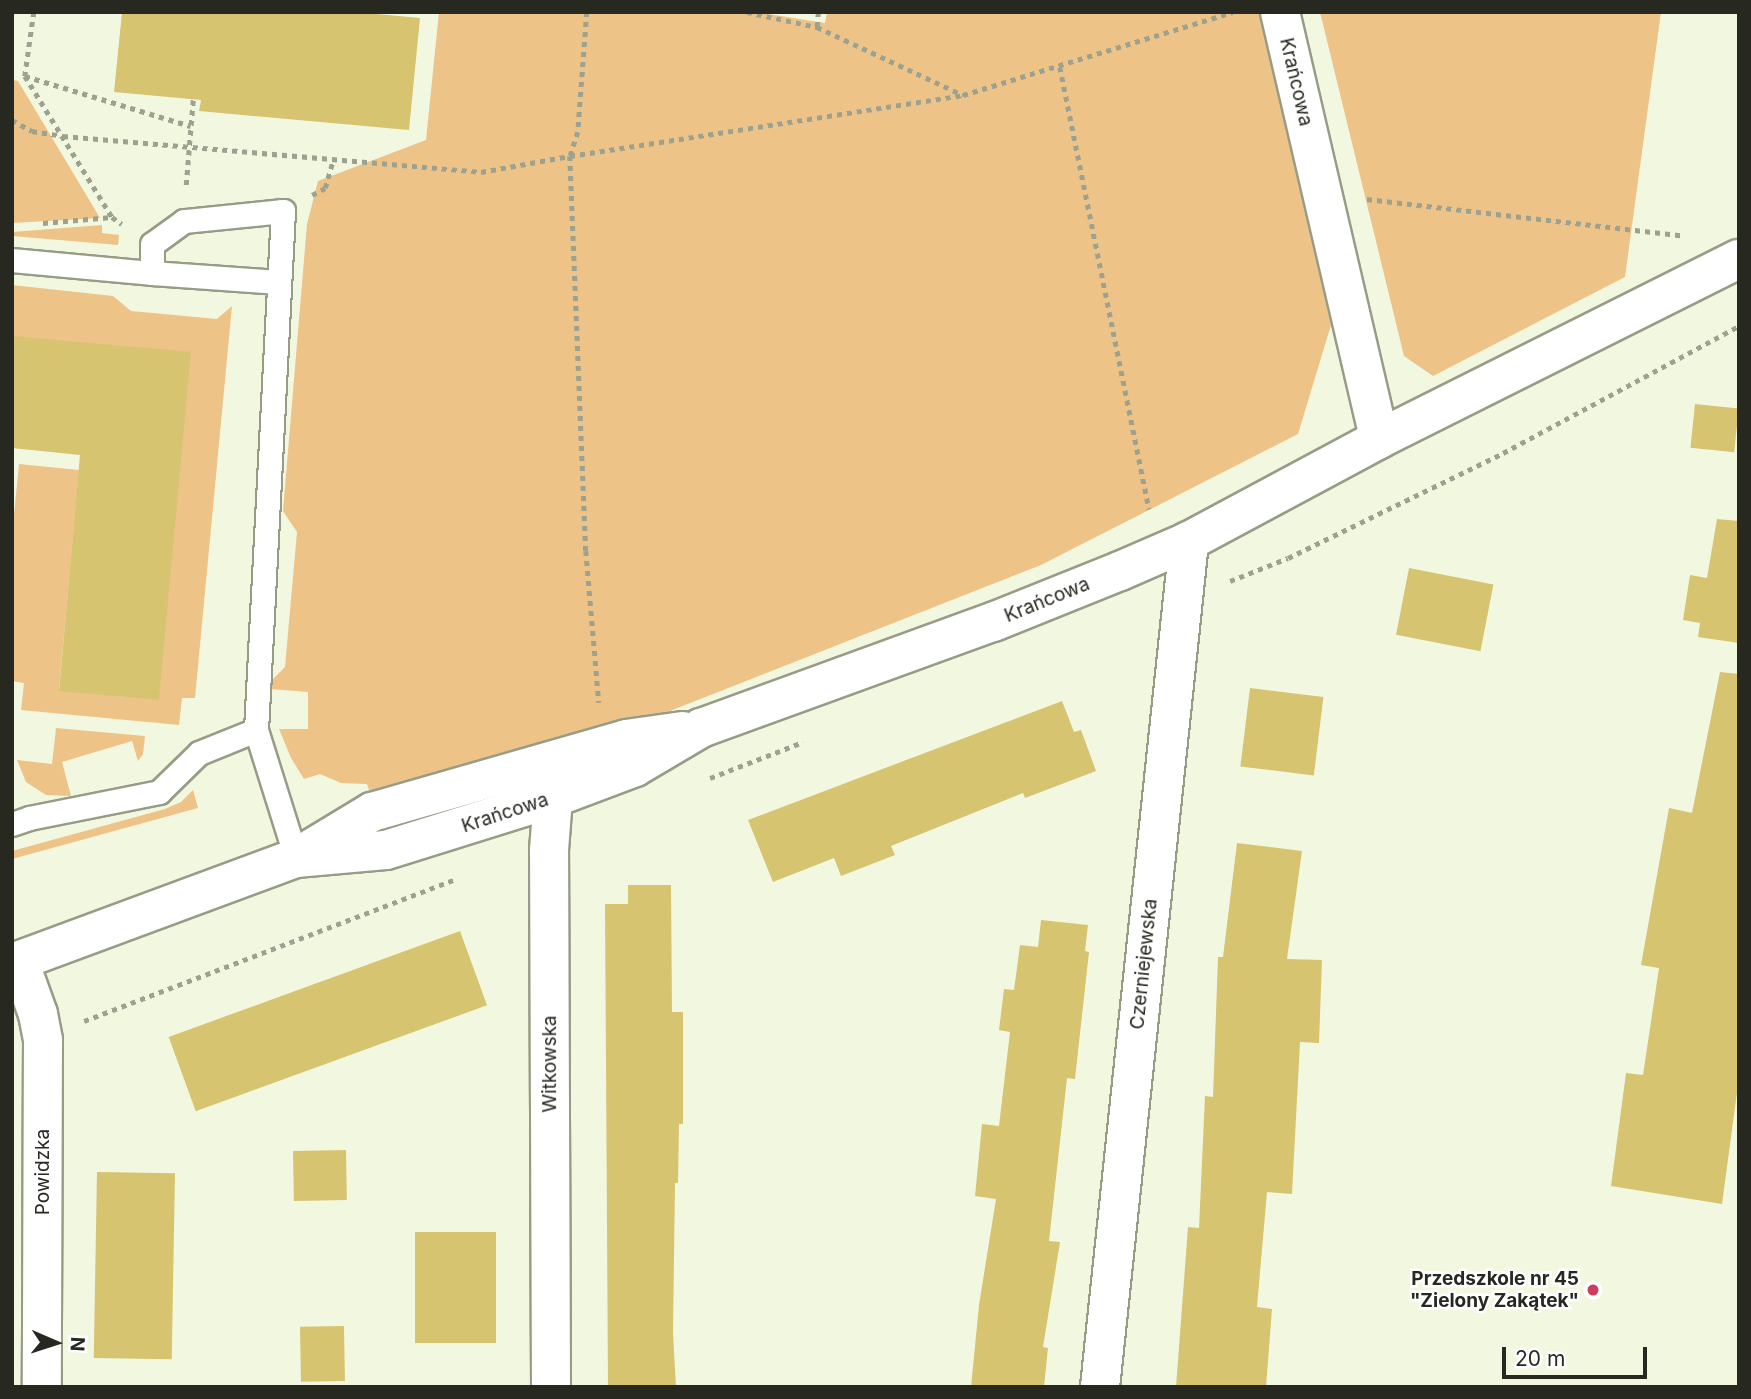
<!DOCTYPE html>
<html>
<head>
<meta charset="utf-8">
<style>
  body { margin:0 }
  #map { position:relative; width:1751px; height:1399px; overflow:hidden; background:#f2f7e0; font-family:Inter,sans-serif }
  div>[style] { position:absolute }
  .green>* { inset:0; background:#eec387 }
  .building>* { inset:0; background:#d7c471; transform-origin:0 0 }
  .path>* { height:4.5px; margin-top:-2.25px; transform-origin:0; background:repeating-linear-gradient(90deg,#9da190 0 5px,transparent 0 10px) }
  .roads { filter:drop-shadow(2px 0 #979c87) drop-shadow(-2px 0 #979c87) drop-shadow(0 2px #979c87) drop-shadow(0 -2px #979c87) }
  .lane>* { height:23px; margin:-11.5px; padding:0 11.5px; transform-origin:11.5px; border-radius:11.5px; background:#fff }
  .street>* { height:38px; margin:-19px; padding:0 19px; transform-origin:19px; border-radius:19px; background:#fff }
  .secondary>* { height:38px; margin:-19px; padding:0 19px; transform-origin:19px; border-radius:19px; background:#fff }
  .dots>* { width:19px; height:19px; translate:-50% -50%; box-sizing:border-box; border:4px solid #fff; border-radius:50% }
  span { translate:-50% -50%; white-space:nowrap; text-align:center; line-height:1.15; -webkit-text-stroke:5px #fff; paint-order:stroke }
  .street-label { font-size:19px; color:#272920 }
  .poi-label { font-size:19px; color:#272920; font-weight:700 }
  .right { translate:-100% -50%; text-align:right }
  .frame { position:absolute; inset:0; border:14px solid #272920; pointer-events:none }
  .north { position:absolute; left:21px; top:1308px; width:70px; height:70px; -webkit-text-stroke:5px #fff; paint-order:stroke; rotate:93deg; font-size:19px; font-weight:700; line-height:28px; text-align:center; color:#272920 }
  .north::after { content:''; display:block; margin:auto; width:24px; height:32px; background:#272920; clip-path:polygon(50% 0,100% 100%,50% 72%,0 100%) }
  .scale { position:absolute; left:1502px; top:1347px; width:145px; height:32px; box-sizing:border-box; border:4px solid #272920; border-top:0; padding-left:9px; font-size:21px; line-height:24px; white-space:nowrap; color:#272920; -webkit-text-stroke:5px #fff; paint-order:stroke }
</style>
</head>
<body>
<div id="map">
  <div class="green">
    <div style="clip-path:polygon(439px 12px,756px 12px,825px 23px,827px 12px,1259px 12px,1331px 325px,1298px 434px,1041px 565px,601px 738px,372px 799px,367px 784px,341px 783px,320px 774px,304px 779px,291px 758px,279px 729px,308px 729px,308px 692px,270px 689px,270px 682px,285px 667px,297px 532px,283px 511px,307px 224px,318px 181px,426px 140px)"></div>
    <div style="clip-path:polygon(1320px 12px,1661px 12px,1625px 277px,1433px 376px,1404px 356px)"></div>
    <div style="clip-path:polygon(12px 80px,18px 81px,100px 218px,12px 223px)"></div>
    <div style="clip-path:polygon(102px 225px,102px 233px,119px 235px,118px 245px,12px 236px,12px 232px)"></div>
    <div style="clip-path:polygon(12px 285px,113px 296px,131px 311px,217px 319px,232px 306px,195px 698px,182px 698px,179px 725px,21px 710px,24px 683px,12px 681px,12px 535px,19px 464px,79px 470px,59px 690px,140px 698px,180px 461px,12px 336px)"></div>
    <div style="clip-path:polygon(56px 728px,145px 736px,143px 754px,138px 761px,132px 741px,62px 762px,71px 796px,46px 795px,26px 782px,17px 760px,52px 764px)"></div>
    <div style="clip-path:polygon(193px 790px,198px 808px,12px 859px,12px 851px,165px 809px,181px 802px)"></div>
  </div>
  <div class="building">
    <div style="clip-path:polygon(122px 12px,356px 12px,420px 18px,409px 130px,199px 111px,201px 100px,114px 92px)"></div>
    <div style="clip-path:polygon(12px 336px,191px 352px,159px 700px,59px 691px,80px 455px,12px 448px)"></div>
    <div style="left:1695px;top:404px;width:44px;height:44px;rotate:6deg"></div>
    <div style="clip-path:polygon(1717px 519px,1739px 521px,1739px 643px,1698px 637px,1700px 623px,1683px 620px,1690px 575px,1707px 578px)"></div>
    <div style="left:1409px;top:568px;width:86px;height:68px;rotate:11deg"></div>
    <div style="clip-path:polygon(1720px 672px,1739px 674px,1739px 1078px,1722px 1204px,1611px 1186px,1626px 1073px,1643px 1075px,1659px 968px,1641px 965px,1669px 808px,1692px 813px)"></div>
    <div style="left:1250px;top:688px;width:74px;height:79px;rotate:7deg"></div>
    <div style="clip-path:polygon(1062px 701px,1074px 732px,1081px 730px,1096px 771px,1025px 798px,1023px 793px,891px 846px,895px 855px,841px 876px,834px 858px,773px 882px,748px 820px)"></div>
    <div style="clip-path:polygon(1237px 843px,1302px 851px,1287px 959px,1322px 960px,1319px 1043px,1300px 1042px,1292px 1194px,1267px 1192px,1257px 1307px,1272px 1309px,1266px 1387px,1176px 1387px,1188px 1227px,1199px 1228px,1205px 1096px,1213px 1097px,1218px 957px,1223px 957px)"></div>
    <div style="clip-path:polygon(628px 885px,671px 885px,672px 1012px,683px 1012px,683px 1124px,679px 1124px,678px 1183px,675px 1183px,673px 1333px,676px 1387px,608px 1387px,605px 904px,628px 904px)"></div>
    <div style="clip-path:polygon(1041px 920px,1088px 925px,1085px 951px,1089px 952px,1075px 1079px,1067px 1078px,1049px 1241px,1060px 1242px,1043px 1347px,1048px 1348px,1044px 1387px,971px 1387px,979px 1305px,996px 1199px,975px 1196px,982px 1124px,999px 1126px,1010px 1032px,999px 1030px,1004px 989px,1014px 990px,1020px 945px,1038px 947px)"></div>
    <div style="left:460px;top:931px;width:79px;height:310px;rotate:70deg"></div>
    <div style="left:346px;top:1150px;width:50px;height:53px;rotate:89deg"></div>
    <div style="left:97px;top:1172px;width:78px;height:186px;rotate:1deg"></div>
    <div style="left:415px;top:1232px;width:81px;height:111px"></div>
    <div style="left:344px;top:1326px;width:55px;height:44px;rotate:89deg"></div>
  </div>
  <div class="path">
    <div style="left:34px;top:12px;width:65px;rotate:98deg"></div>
    <div style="left:25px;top:76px;width:166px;rotate:58.3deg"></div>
    <div style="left:112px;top:217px;width:12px;rotate:35deg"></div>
    <div style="left:587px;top:12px;width:120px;rotate:94.3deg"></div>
    <div style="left:578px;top:132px;width:25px;rotate:108deg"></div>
    <div style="left:570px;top:156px;width:398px;rotate:-8.8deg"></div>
    <div style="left:747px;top:12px;width:72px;rotate:12.1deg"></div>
    <div style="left:817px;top:27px;width:161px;rotate:25deg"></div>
    <div style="left:963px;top:95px;width:282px;rotate:-17.1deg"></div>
    <div style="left:817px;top:27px;width:15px;rotate:-86deg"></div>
    <div style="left:1060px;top:67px;width:451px;rotate:78.6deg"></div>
    <div style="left:25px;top:76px;width:173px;rotate:16.8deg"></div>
    <div style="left:12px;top:120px;width:23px;rotate:29deg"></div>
    <div style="left:32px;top:131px;width:31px;rotate:9deg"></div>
    <div style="left:63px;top:136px;width:420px;rotate:4.9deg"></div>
    <div style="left:481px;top:172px;width:90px;rotate:-10.2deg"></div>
    <div style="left:570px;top:156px;width:395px;rotate:87.7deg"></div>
    <div style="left:586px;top:551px;width:152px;rotate:85.1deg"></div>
    <div style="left:186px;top:185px;width:86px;rotate:-85.3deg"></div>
    <div style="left:312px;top:195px;width:15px;rotate:-28deg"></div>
    <div style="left:325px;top:188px;width:29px;rotate:-74deg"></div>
    <div style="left:1367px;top:199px;width:320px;rotate:6.6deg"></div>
    <div style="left:43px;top:223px;width:69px;rotate:-5deg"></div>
    <div style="left:1230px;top:581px;width:62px;rotate:-21.6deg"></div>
    <div style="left:1288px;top:558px;width:239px;rotate:-26deg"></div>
    <div style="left:1503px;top:453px;width:268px;rotate:-28.3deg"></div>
    <div style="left:710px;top:778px;width:100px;rotate:-21.2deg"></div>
    <div style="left:84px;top:1021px;width:398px;rotate:-20.9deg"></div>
  </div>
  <div class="roads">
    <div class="lane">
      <div style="left:12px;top:260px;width:141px;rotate:5.3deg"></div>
      <div style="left:256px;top:730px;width:134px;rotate:72.6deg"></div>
      <div style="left:12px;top:824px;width:18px;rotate:-19deg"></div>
      <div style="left:29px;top:818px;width:133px;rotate:-11.3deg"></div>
      <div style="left:159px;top:792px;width:56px;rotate:-44.3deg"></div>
      <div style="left:199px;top:753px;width:61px;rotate:-22deg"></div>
      <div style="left:256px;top:730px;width:520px;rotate:-87.02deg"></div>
      <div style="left:283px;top:211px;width:100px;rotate:174.2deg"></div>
      <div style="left:184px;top:221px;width:39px;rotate:144deg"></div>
      <div style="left:152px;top:244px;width:29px;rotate:90deg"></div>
      <div style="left:152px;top:273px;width:127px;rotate:4.1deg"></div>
    </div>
    <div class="street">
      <div style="left:1280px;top:12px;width:438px;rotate:76.9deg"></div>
      <div style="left:19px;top:961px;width:56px;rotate:70.3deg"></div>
      <div style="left:38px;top:1014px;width:26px;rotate:79deg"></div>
      <div style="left:43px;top:1040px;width:347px;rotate:90.2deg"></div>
      <div style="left:551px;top:1387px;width:537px;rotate:-90.21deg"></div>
      <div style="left:549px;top:850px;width:52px;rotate:-85.6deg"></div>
      <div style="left:553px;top:798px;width:20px;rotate:-70deg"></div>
      <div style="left:560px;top:779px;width:9px;rotate:-49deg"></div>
      <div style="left:1100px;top:1387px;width:851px;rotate:-83.99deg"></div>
    </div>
    <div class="secondary">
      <div style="left:296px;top:858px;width:90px;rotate:-5.1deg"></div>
      <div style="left:386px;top:850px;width:175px;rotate:-17.3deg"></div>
      <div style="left:553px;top:798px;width:88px;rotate:-20.7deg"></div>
      <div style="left:635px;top:767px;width:77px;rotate:-30.6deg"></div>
      <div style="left:701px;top:728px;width:311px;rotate:-20deg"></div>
      <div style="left:993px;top:622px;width:137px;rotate:-21.9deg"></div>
      <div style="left:1120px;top:571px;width:75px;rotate:-23.5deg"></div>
      <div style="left:1189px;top:541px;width:216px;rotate:-28.2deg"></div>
      <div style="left:1379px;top:439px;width:402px;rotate:-26.6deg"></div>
      <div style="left:12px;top:963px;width:303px;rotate:-20.3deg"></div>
      <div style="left:296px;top:858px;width:89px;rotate:-31.2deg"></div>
      <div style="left:372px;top:812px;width:264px;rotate:-16deg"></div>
      <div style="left:626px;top:739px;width:57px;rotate:-8.1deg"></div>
    </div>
  </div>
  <div class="dots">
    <div style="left:1593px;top:1290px;background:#cd3d5d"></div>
  </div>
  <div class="street-label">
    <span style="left:1296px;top:82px;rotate:77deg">Krańcowa</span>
    <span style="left:1047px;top:600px;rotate:-22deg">Krańcowa</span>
    <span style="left:505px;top:813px;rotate:-18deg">Krańcowa</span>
    <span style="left:1144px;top:964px;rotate:-84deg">Czerniejewska</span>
    <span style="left:550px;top:1064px;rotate:-90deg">Witkowska</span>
    <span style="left:43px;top:1172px;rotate:-90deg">Powidzka</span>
  </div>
  <div class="poi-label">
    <span class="right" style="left:1579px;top:1290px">Przedszkole nr 45<br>"Zielony Zakątek"</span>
  </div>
  <div class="frame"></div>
  <div class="north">N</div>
  <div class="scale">20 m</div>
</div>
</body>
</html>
